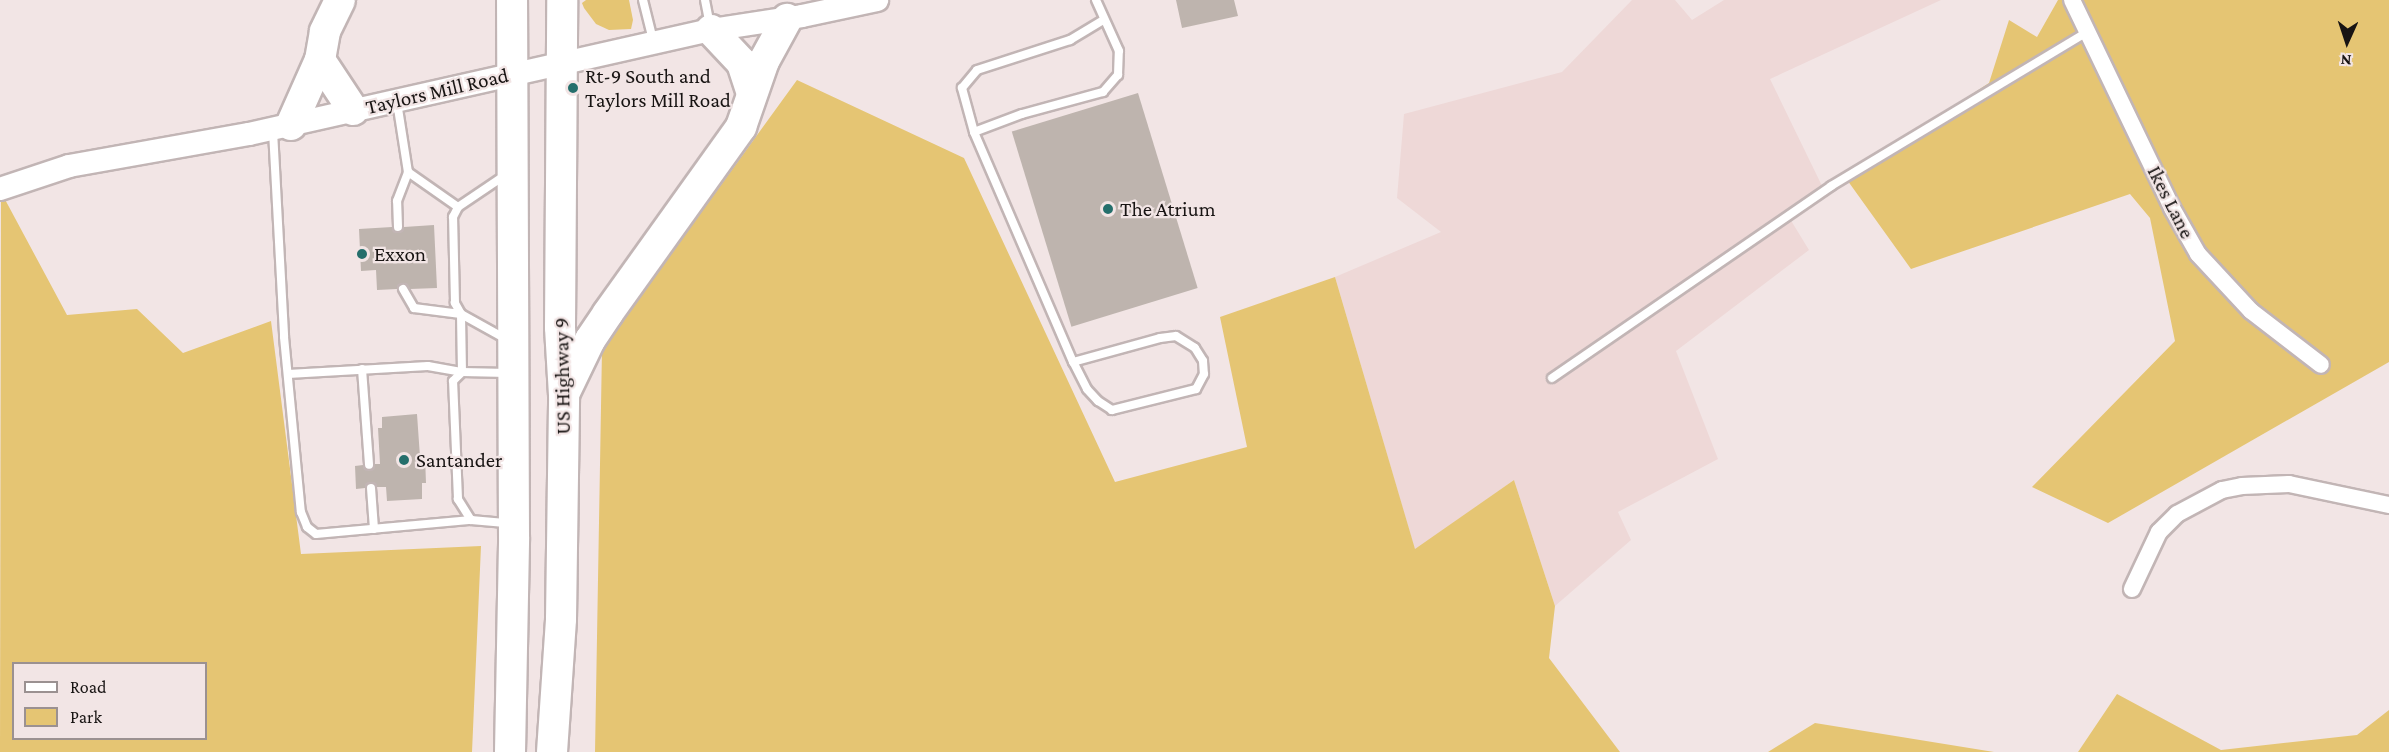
<!DOCTYPE html>
<html>
<head>
<meta charset="utf-8">
<style>
  body { margin:0 }
  #map { position:relative; width:2389px; height:752px; overflow:hidden; background:#f2e5e5; font-family:"Crimson Pro",serif }
  div>[style] { position:absolute }
  .built>* { inset:0; background:#eed8d7 }
  .green>* { inset:0; background:#e5c573 }
  .building>* { inset:0; background:#beb4ae; transform-origin:0 0 }
  .roads { filter:drop-shadow(2px 0 #c2b5b5) drop-shadow(-2px 0 #c2b5b5) drop-shadow(0 2px #c2b5b5) drop-shadow(0 -2px #c2b5b5) }
  .lane>* { height:8px; margin:-4px; padding:0 4px; transform-origin:4px; border-radius:4px; background:#fff }
  .street>* { height:16px; margin:-8px; padding:0 8px; transform-origin:8px; border-radius:8px; background:#fff }
  .secondary>* { height:22px; margin:-11px; padding:0 11px; transform-origin:11px; border-radius:11px; background:#fff }
  .highway>* { height:30px; margin:-15px; padding:0 15px; transform-origin:15px; border-radius:15px; background:#fff }
  .dots>* { width:16px; height:16px; translate:-50% -50%; box-sizing:border-box; border:3px solid #f2e5e5; border-radius:50% }
  span { translate:-50% -50%; white-space:nowrap; text-align:center; line-height:1.15; -webkit-text-stroke:4.5px #f2e5e5; paint-order:stroke }
  .poi-label { font-size:21px; color:#181413 }
  .left { translate:0 -50%; text-align:left }
  .street-label { font-size:21px; color:#181413 }
  .legend { position:absolute; left:12px; top:662px; width:195px; height:78px; box-sizing:border-box; background:#f2e5e5; border:2px solid #9b9191; margin:0; padding:8px 10px; list-style:none; font-size:18px; color:#181413 }
  .legend li { display:flex; align-items:center; gap:12px; height:30px }
  .legend b { width:30px; border:2px solid #9b9191 }
  .north { position:absolute; left:2317px; top:12px; width:60px; height:60px; -webkit-text-stroke:4px #f2e5e5; paint-order:stroke; rotate:183deg; font-size:16px; font-weight:700; line-height:24px; text-align:center; color:#181413 }
  .north::after { content:''; display:block; margin:auto; width:21px; height:27px; background:#181413; clip-path:polygon(50% 0,100% 100%,50% 72%,0 100%) }
</style>
</head>
<body>
<div id="map">
  <div class="built">
    <div style="clip-path:polygon(1632px 0,1675px 0,1692px 20px,1724px 0,1941px 0,1770px 79px,1824px 190px,1787px 214px,1809px 250px,1676px 351px,1718px 459px,1618px 512px,1631px 540px,1555px 606px,1514px 480px,1415px 550px,1335px 277px,1441px 232px,1397px 198px,1404px 114px,1562px 72px)"></div>
  </div>
  <div class="green">
    <div style="clip-path:polygon(586px 0,629px 0,633px 20px,631px 29px,609px 30px,596px 24px,584px 8px,582px 3px)"></div>
    <div style="clip-path:polygon(2058px 0,2389px 0,2389px 362px,2108px 523px,2032px 487px,2175px 341px,2150px 218px,2130px 194px,1911px 269px,1845px 177px,1989px 83px,2009px 20px,2037px 37px)"></div>
    <div style="clip-path:polygon(797px 80px,964px 158px,1115px 482px,1247px 447px,1220px 317px,1335px 277px,1415px 549px,1514px 480px,1555px 606px,1549px 658px,1620px 752px,595px 752px,602px 349px)"></div>
    <div style="clip-path:polygon(evenodd,1px 192px,67px 315px,137px 309px,183px 353px,271px 321px,301px 554px,481px 546px,472px 752px,0 752px,1px 192px,14px 664px,206px 664px,206px 738px,14px 738px,14px 664px)"></div>
    <div style="clip-path:polygon(2117px 694px,2221px 750px,2357px 735px,2389px 710px,2389px 752px,2078px 752px)"></div>
    <div style="clip-path:polygon(1815px 723px,1994px 752px,1768px 752px)"></div>
  </div>
  <div class="building">
    <div style="clip-path:polygon(1176px 0,1234px 0,1238px 16px,1182px 28px)"></div>
    <div style="left:1138px;top:93px;width:204px;height:132px;rotate:73deg"></div>
    <div style="clip-path:polygon(434px 225px,437px 288px,410px 289px,402px 283px,397px 289px,377px 290px,376px 270px,361px 271px,359px 229px,392px 227px,399px 233px,404px 227px)"></div>
    <div style="clip-path:polygon(417px 414px,420px 457px,425px 457px,426px 483px,422px 483px,422px 499px,387px 501px,386px 487px,377px 487px,371px 482px,365px 488px,356px 489px,355px 466px,363px 465px,369px 471px,375px 464px,380px 464px,378px 428px,382px 428px,382px 417px)"></div>
  </div>
  <div class="roads">
    <div class="lane">
      <div style="left:643px;top:0;width:41px;rotate:76deg"></div>
      <div style="left:705px;top:0;width:26px;rotate:79deg"></div>
      <div style="left:397px;top:102px;width:71px;rotate:81.1deg"></div>
      <div style="left:408px;top:172px;width:61px;rotate:35deg"></div>
      <div style="left:273px;top:131px;width:206px;rotate:86.9deg"></div>
      <div style="left:284px;top:337px;width:176px;rotate:84.5deg"></div>
      <div style="left:301px;top:512px;width:16px;rotate:68deg"></div>
      <div style="left:307px;top:527px;width:11px;rotate:38deg"></div>
      <div style="left:316px;top:534px;width:156px;rotate:-5.2deg"></div>
      <div style="left:471px;top:520px;width:37px;rotate:5deg"></div>
      <div style="left:974px;top:132px;width:51px;rotate:-20.6deg"></div>
      <div style="left:1022px;top:114px;width:84px;rotate:-15.2deg"></div>
      <div style="left:1103px;top:92px;width:23px;rotate:-49deg"></div>
      <div style="left:1118px;top:75px;width:24px;rotate:-88deg"></div>
      <div style="left:1119px;top:51px;width:56px;rotate:-114.3deg"></div>
      <div style="left:398px;top:227px;width:26px;rotate:-92deg"></div>
      <div style="left:397px;top:201px;width:31px;rotate:-69deg"></div>
      <div style="left:403px;top:289px;width:22px;rotate:60deg"></div>
      <div style="left:414px;top:308px;width:47px;rotate:7.3deg"></div>
      <div style="left:461px;top:314px;width:51px;rotate:29.1deg"></div>
      <div style="left:1073px;top:362px;width:90px;rotate:-15.4deg"></div>
      <div style="left:1160px;top:338px;width:16px;rotate:-7deg"></div>
      <div style="left:1176px;top:336px;width:22px;rotate:32deg"></div>
      <div style="left:1195px;top:348px;width:15px;rotate:58deg"></div>
      <div style="left:1203px;top:361px;width:13px;rotate:86deg"></div>
      <div style="left:1204px;top:374px;width:17px;rotate:118deg"></div>
      <div style="left:1196px;top:389px;width:87px;rotate:166deg"></div>
      <div style="left:1112px;top:410px;width:17px;rotate:-147deg"></div>
      <div style="left:1098px;top:401px;width:16px;rotate:-133deg"></div>
      <div style="left:1087px;top:389px;width:30px;rotate:-117deg"></div>
      <div style="left:1073px;top:362px;width:250px;rotate:-113.3deg"></div>
      <div style="left:974px;top:132px;width:46px;rotate:-105.3deg"></div>
      <div style="left:962px;top:88px;width:23px;rotate:-50deg"></div>
      <div style="left:977px;top:70px;width:98px;rotate:-17.9deg"></div>
      <div style="left:1070px;top:40px;width:39px;rotate:-31deg"></div>
      <div style="left:362px;top:369px;width:96px;rotate:85.8deg"></div>
      <div style="left:288px;top:374px;width:140px;rotate:-3.3deg"></div>
      <div style="left:428px;top:366px;width:35px;rotate:10deg"></div>
      <div style="left:462px;top:372px;width:46px;rotate:1.2deg"></div>
      <div style="left:1552px;top:378px;width:339px;rotate:-34.5deg"></div>
      <div style="left:1831px;top:186px;width:299px;rotate:-31deg"></div>
      <div style="left:371px;top:488px;width:41px;rotate:85.8deg"></div>
      <div style="left:471px;top:520px;width:25px;rotate:-122deg"></div>
      <div style="left:458px;top:499px;width:118px;rotate:-92.4deg"></div>
      <div style="left:453px;top:381px;width:13px;rotate:-45deg"></div>
      <div style="left:462px;top:372px;width:58px;rotate:-91deg"></div>
      <div style="left:461px;top:314px;width:13px;rotate:-119deg"></div>
      <div style="left:455px;top:303px;width:86px;rotate:-91.3deg"></div>
      <div style="left:453px;top:217px;width:11px;rotate:-63deg"></div>
      <div style="left:458px;top:207px;width:59px;rotate:-34deg"></div>
    </div>
    <div class="street">
      <div style="left:2072px;top:0;width:231px;rotate:64.3deg"></div>
      <div style="left:2172px;top:208px;width:53px;rotate:60.5deg"></div>
      <div style="left:2198px;top:254px;width:78px;rotate:47.1deg"></div>
      <div style="left:2251px;top:311px;width:88px;rotate:37.6deg"></div>
      <div style="left:2132px;top:589px;width:63px;rotate:-64.7deg"></div>
      <div style="left:2159px;top:532px;width:25px;rotate:-45deg"></div>
      <div style="left:2177px;top:514px;width:51px;rotate:-28.1deg"></div>
      <div style="left:2222px;top:490px;width:20px;rotate:-11deg"></div>
      <div style="left:2242px;top:486px;width:47px;rotate:-2.4deg"></div>
      <div style="left:2289px;top:484px;width:102px;rotate:11.9deg"></div>
    </div>
    <div class="secondary">
      <div style="left:0;top:189px;width:73px;rotate:-18.4deg"></div>
      <div style="left:69px;top:166px;width:183px;rotate:-10.1deg"></div>
      <div style="left:249px;top:134px;width:474px;rotate:-12.7deg"></div>
      <div style="left:711px;top:30px;width:92px;rotate:-8.7deg"></div>
      <div style="left:802px;top:16px;width:77px;rotate:-12deg"></div>
    </div>
    <div class="highway">
      <div style="left:711px;top:30px;width:45px;rotate:46.8deg"></div>
      <div style="left:742px;top:63px;width:32px;rotate:72deg"></div>
      <div style="left:320px;top:60px;width:60px;rotate:56.6deg"></div>
      <div style="left:291px;top:125px;width:71px;rotate:-66deg"></div>
      <div style="left:320px;top:60px;width:29px;rotate:-80deg"></div>
      <div style="left:325px;top:31px;width:34px;rotate:-64deg"></div>
      <div style="left:565px;top:392px;width:58px;rotate:-64.3deg"></div>
      <div style="left:590px;top:340px;width:32px;rotate:-56deg"></div>
      <div style="left:608px;top:313px;width:229px;rotate:-54.4deg"></div>
      <div style="left:741px;top:127px;width:70px;rotate:-70.8deg"></div>
      <div style="left:764px;top:61px;width:48px;rotate:-61.3deg"></div>
      <div style="left:510px;top:752px;width:215px;rotate:-88.9deg"></div>
      <div style="left:514px;top:537px;width:537px;rotate:-90.21deg"></div>
      <div style="left:552px;top:752px;width:133px;rotate:-86.1deg"></div>
      <div style="left:561px;top:619px;width:224px;rotate:-89.2deg"></div>
      <div style="left:564px;top:395px;width:68px;rotate:-93.4deg"></div>
      <div style="left:560px;top:327px;width:327px;rotate:-89.6deg"></div>
    </div>
  </div>
  <div class="dots">
    <div style="left:573px;top:88px;background:#256f6c"></div>
    <div style="left:1108px;top:209px;background:#256f6c"></div>
    <div style="left:362px;top:254px;background:#256f6c"></div>
    <div style="left:404px;top:460px;background:#256f6c"></div>
  </div>
  <div class="poi-label">
    <span class="left" style="left:585px;top:88px">Rt-9 South and<br>Taylors Mill Road</span>
    <span class="left" style="left:1120px;top:209px">The Atrium</span>
    <span class="left" style="left:374px;top:254px">Exxon</span>
    <span class="left" style="left:416px;top:460px">Santander</span>
  </div>
  <div class="street-label">
    <span style="left:437px;top:91px;rotate:-13deg">Taylors Mill Road</span>
    <span style="left:2171px;top:202px;rotate:63deg">Ikes Lane</span>
    <span style="left:562px;top:376px;rotate:-91deg">US Highway 9</span>
  </div>
  <ul class="legend">
  <li><b style="height:8px;background:#fff"></b>Road</li>
  <li><b style="height:16px;background:#e5c573"></b>Park</li>
  </ul>
  <div class="north">N</div>
</div>
</body>
</html>
